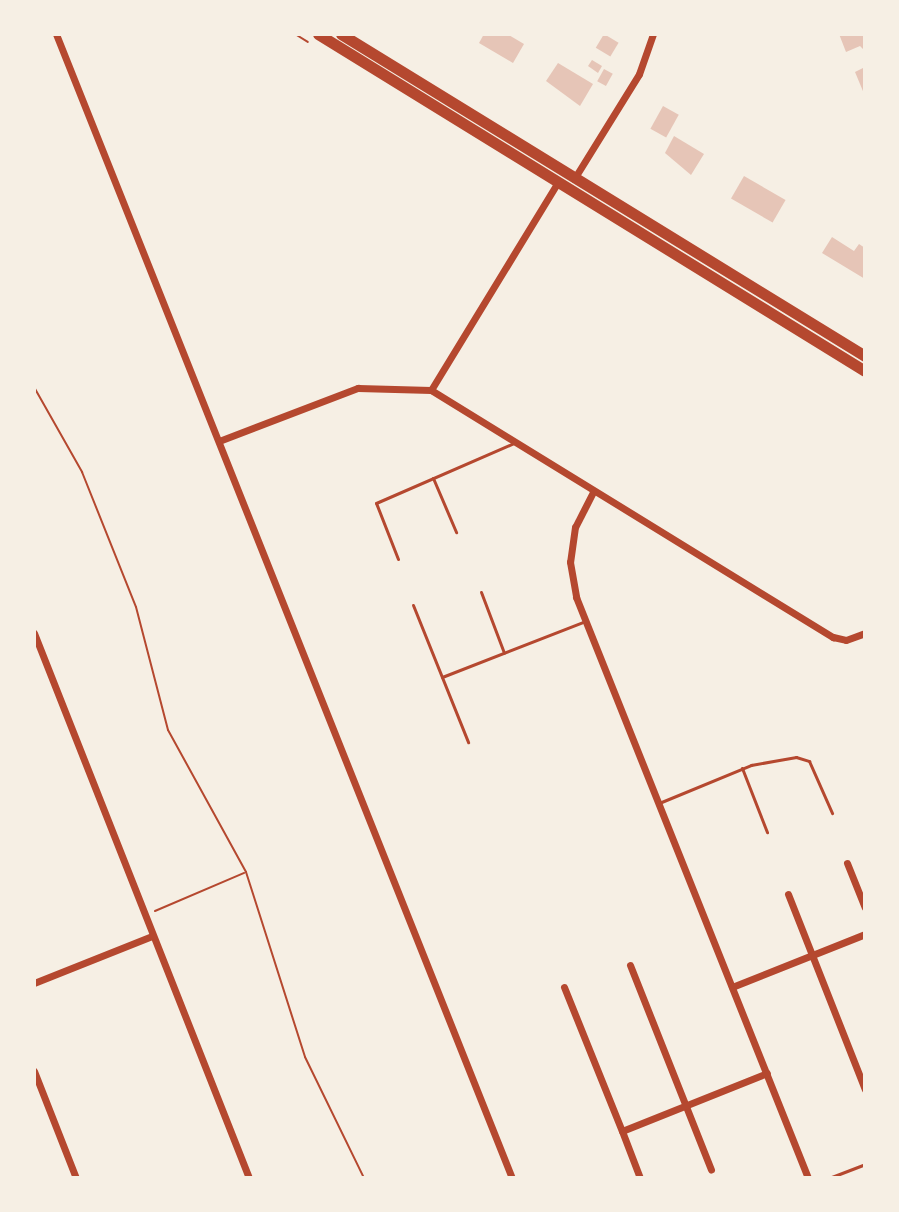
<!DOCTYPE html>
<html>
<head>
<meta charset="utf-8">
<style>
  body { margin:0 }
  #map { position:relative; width:899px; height:1212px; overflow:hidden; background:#f6efe4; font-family:"PT Sans Narrow",sans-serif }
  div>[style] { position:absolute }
  .building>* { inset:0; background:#e6c5b7; transform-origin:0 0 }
  .path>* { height:2px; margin:-1px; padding:0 1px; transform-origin:1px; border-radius:1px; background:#b5482f }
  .service>* { height:3px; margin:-1.5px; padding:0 1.5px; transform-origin:1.5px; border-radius:1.5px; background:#b5482f }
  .minor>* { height:7px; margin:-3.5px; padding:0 3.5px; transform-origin:3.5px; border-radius:3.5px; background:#b5482f }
  .primary>* { height:11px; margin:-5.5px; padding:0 5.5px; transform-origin:5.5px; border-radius:5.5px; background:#b5482f }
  span { translate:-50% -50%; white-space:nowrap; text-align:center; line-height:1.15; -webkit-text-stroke:8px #f6efe4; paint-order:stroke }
  .frame { position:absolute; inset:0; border:36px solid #f6efe4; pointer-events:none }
</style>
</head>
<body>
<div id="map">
  <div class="building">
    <div style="clip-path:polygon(484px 34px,507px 34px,524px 44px,513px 63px,479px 43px)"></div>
    <div style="left:604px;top:34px;width:17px;height:16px;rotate:31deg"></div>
    <div style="clip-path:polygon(839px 34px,865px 34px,865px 51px,860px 46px,846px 52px)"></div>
    <div style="clip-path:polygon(592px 60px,602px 66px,598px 73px,588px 66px)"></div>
    <div style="clip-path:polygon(558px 63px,593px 84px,580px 106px,546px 81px)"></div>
    <div style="clip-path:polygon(865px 67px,865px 96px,855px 72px)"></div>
    <div style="left:604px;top:69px;width:10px;height:14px;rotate:29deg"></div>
    <div style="left:663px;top:106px;width:18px;height:26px;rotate:29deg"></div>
    <div style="clip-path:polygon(674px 136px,704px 154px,691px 175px,665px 153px)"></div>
    <div style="left:744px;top:176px;width:48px;height:26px;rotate:30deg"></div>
    <div style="clip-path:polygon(832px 237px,854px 251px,859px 244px,865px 248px,865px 279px,822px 253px)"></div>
  </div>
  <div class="path">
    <div style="left:295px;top:34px;width:15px;rotate:32deg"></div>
    <div style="left:34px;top:387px;width:98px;rotate:60.5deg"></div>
    <div style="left:82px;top:472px;width:145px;rotate:68.2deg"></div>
    <div style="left:136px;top:607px;width:127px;rotate:75.4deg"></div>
    <div style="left:168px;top:730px;width:162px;rotate:61.2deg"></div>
    <div style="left:246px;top:872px;width:194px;rotate:72.3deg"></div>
    <div style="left:305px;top:1057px;width:135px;rotate:64deg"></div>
    <div style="left:155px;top:911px;width:97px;rotate:-23.1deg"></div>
  </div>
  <div class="service">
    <div style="left:433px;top:478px;width:59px;rotate:66.9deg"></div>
    <div style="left:398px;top:559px;width:60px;rotate:-111.4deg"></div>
    <div style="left:376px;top:503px;width:150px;rotate:-23.5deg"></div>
    <div style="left:481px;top:592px;width:65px;rotate:69.3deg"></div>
    <div style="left:413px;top:605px;width:148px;rotate:68.1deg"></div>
    <div style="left:442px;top:677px;width:151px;rotate:-21.3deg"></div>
    <div style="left:742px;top:768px;width:69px;rotate:68.7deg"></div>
    <div style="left:659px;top:803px;width:100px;rotate:-22.4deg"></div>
    <div style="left:751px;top:765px;width:46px;rotate:-10.1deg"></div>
    <div style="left:796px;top:757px;width:14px;rotate:17deg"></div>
    <div style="left:809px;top:761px;width:57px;rotate:66.1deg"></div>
    <div style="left:829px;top:1178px;width:39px;rotate:-21deg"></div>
  </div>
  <div class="minor">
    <div style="left:56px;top:34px;width:1232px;rotate:68.27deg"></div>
    <div style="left:574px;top:179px;width:123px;rotate:-58.2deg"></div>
    <div style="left:639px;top:74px;width:42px;rotate:-70.7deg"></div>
    <div style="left:431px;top:390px;width:244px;rotate:-58.6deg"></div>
    <div style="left:219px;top:441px;width:149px;rotate:-20.9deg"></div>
    <div style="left:358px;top:388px;width:73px;rotate:1.6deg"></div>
    <div style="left:431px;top:390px;width:472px;rotate:31.6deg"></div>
    <div style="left:833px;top:637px;width:13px;rotate:13deg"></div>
    <div style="left:846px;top:640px;width:20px;rotate:-20deg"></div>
    <div style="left:593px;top:492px;width:39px;rotate:117deg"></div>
    <div style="left:575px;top:527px;width:35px;rotate:98deg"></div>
    <div style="left:570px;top:562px;width:36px;rotate:80deg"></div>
    <div style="left:576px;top:597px;width:626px;rotate:68.23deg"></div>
    <div style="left:34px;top:633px;width:586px;rotate:68.47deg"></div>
    <div style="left:847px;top:863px;width:48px;rotate:68.2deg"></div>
    <div style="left:788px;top:894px;width:210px;rotate:68.5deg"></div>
    <div style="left:630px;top:965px;width:220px;rotate:68.4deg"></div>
    <div style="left:34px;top:983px;width:127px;rotate:-21.7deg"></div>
    <div style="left:564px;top:987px;width:155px;rotate:68.1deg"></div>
    <div style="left:732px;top:987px;width:143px;rotate:-21.7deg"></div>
    <div style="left:34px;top:1071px;width:115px;rotate:68.6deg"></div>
    <div style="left:640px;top:1178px;width:50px;rotate:-111deg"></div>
    <div style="left:622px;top:1131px;width:156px;rotate:-21.8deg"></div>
  </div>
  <div class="primary">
    <div style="left:318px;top:34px;width:642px;rotate:31.64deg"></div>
    <div style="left:341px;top:34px;width:615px;rotate:31.57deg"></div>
  </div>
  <div class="frame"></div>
</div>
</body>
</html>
